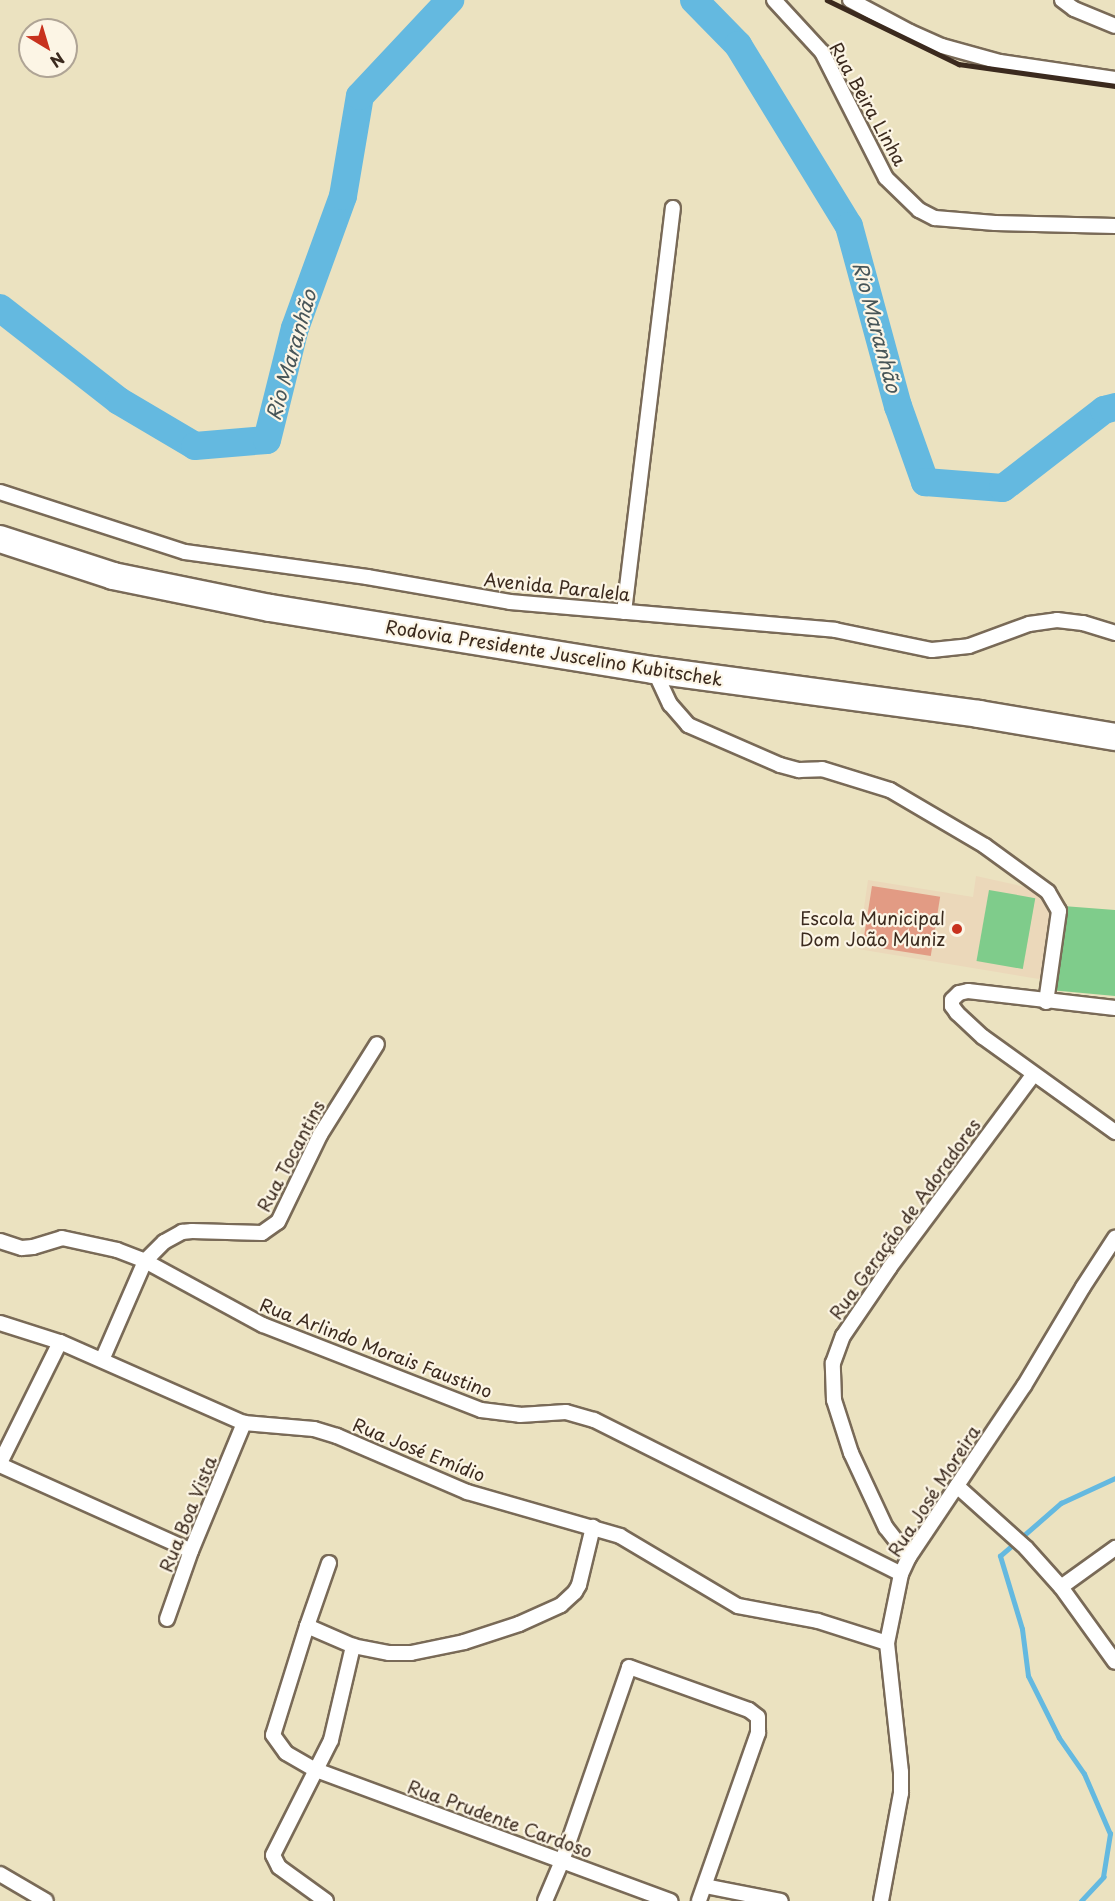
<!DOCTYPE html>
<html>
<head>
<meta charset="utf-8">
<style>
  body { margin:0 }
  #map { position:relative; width:1115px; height:1901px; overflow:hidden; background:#ebe2c0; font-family:"Playpen Sans",sans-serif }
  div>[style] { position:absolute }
  .built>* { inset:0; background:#ebd8ba }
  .green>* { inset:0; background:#7fcc8b; transform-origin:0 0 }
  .stream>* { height:4.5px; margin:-2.25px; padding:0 2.25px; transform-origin:2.25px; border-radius:2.25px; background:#64b9e0 }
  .river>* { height:28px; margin:-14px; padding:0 14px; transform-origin:14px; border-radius:14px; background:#64b9e0 }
  .building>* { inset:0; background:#e29b84; transform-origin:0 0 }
  .roads { filter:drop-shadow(2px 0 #796a57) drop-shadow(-2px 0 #796a57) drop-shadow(0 2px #796a57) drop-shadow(0 -2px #796a57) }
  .street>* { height:14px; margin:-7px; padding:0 7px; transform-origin:7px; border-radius:7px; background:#fff }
  .highway>* { height:26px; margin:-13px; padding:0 13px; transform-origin:13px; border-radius:13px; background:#fff }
  .rail>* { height:4.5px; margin:-2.25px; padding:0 2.25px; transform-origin:2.25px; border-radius:2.25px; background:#3b2a1e }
  .dots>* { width:16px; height:16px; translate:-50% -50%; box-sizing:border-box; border:3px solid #fcf5e5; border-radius:50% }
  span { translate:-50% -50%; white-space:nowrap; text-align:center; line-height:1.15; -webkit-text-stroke:4.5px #fcf5e5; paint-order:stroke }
  .street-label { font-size:18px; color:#3b2a1e }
  .poi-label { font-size:18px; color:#3b2a1e }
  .right { translate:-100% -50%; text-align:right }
  .water-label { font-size:20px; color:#475558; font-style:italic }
  .north { position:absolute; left:18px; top:18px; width:60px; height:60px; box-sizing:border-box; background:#fcf5e5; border:2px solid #afa495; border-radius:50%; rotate:142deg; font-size:16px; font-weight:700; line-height:24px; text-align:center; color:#3b2a1e }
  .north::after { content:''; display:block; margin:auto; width:21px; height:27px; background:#c8321e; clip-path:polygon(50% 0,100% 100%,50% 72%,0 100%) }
</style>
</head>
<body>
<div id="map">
  <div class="built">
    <div style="clip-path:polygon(976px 876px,1039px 890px,1056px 909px,1045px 980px,858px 949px,868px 880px,973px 897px)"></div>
  </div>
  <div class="green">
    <div style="left:989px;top:890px;width:47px;height:72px;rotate:10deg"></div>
    <div style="clip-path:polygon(1063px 906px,1115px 910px,1115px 996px,1050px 990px)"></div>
  </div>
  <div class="stream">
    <div style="left:1081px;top:1901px;width:33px;rotate:-47deg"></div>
    <div style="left:1103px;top:1877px;width:44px;rotate:-80.8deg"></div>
    <div style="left:1110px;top:1834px;width:65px;rotate:-113.4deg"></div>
    <div style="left:1084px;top:1774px;width:44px;rotate:-124.8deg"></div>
    <div style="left:1059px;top:1738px;width:69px;rotate:-116.6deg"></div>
    <div style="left:1028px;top:1676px;width:47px;rotate:-97.3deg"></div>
    <div style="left:1022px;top:1629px;width:76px;rotate:-106.8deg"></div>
    <div style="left:1000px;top:1556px;width:81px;rotate:-41deg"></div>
    <div style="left:1061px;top:1503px;width:60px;rotate:-24.8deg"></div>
  </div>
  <div class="river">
    <div style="left:694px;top:0;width:63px;rotate:45.6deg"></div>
    <div style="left:738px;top:45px;width:212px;rotate:58.5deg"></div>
    <div style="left:849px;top:226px;width:187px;rotate:74.8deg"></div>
    <div style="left:898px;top:406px;width:81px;rotate:70.4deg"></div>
    <div style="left:925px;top:482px;width:78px;rotate:4.4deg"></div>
    <div style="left:1003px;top:488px;width:128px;rotate:-37.7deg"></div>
    <div style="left:1104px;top:410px;width:11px;rotate:-15deg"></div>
    <div style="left:0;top:308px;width:151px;rotate:38deg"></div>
    <div style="left:119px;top:401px;width:88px;rotate:30.6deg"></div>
    <div style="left:195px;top:446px;width:72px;rotate:-4.8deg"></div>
    <div style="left:267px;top:440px;width:115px;rotate:-76deg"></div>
    <div style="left:295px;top:328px;width:140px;rotate:-70deg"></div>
    <div style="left:343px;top:196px;width:101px;rotate:-80.4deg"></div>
    <div style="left:360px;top:96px;width:132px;rotate:-46.8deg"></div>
  </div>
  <div class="building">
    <div style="left:872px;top:886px;width:69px;height:60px;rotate:9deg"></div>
  </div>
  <div class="roads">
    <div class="street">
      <div style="left:774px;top:0;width:71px;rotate:47.3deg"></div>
      <div style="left:822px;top:52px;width:141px;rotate:63.1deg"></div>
      <div style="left:886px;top:178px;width:46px;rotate:44.1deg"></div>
      <div style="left:919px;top:210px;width:18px;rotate:27deg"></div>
      <div style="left:935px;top:218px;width:60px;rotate:4.8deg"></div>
      <div style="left:995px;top:223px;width:120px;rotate:1.4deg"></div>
      <div style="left:850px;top:0;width:68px;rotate:28.1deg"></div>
      <div style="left:910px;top:32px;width:35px;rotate:24deg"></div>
      <div style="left:942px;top:46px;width:60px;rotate:15.4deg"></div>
      <div style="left:1000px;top:62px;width:116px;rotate:8.4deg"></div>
      <div style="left:1062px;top:0;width:15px;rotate:37deg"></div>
      <div style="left:1074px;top:9px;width:44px;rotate:22.5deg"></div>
      <div style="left:0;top:492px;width:194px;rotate:18deg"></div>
      <div style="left:185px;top:552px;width:184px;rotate:7.8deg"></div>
      <div style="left:367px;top:577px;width:145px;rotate:9.9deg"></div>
      <div style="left:510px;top:602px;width:326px;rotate:4.9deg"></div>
      <div style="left:835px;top:630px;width:99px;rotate:11.7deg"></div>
      <div style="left:932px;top:650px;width:37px;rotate:-6deg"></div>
      <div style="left:969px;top:646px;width:64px;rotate:-20.1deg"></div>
      <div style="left:1029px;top:624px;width:28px;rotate:-8deg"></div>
      <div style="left:1057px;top:620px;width:26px;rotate:7deg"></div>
      <div style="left:1083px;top:623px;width:34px;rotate:17deg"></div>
      <div style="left:624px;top:612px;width:407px;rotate:-83.1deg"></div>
      <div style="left:654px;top:670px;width:38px;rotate:65deg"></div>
      <div style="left:670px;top:704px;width:28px;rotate:49deg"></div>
      <div style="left:688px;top:725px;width:100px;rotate:23.5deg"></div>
      <div style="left:780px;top:765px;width:20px;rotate:15deg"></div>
      <div style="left:799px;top:770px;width:23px;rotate:-2deg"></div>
      <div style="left:822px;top:769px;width:71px;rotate:17.2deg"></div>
      <div style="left:890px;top:790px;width:110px;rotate:30.5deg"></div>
      <div style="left:985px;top:846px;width:78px;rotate:36.1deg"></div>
      <div style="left:1048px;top:892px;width:22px;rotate:60deg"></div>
      <div style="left:1059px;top:911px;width:92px;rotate:98.1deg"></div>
      <div style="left:1115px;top:1008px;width:148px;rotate:-173.4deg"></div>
      <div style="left:968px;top:991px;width:9px;rotate:167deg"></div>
      <div style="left:959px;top:993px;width:10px;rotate:135deg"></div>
      <div style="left:952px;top:1000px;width:6px;rotate:90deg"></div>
      <div style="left:952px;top:1006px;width:9px;rotate:54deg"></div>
      <div style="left:957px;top:1013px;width:35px;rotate:43deg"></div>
      <div style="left:983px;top:1037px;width:163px;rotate:35.7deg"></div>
      <div style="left:0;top:1241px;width:23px;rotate:18deg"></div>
      <div style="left:22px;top:1248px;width:11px;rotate:-5deg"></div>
      <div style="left:33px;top:1247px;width:30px;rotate:-17deg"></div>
      <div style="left:62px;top:1238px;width:56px;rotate:12.3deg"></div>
      <div style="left:117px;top:1250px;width:30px;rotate:21deg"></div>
      <div style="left:145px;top:1261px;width:134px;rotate:28.5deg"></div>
      <div style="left:263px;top:1325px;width:234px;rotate:21.3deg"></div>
      <div style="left:481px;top:1410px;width:39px;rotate:7deg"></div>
      <div style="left:520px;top:1415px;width:46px;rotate:-3.7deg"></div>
      <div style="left:566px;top:1412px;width:29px;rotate:16deg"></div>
      <div style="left:594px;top:1420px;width:343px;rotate:26.6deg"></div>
      <div style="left:0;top:1323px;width:63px;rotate:17.6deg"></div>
      <div style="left:60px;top:1342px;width:201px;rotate:23.8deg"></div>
      <div style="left:244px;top:1423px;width:70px;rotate:4.9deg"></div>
      <div style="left:314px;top:1429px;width:24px;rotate:17deg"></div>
      <div style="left:337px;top:1436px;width:142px;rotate:23.3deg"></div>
      <div style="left:467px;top:1492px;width:159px;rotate:16deg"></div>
      <div style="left:620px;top:1536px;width:137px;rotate:30.7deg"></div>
      <div style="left:738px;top:1606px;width:81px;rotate:10.6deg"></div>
      <div style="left:818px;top:1621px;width:72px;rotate:17.7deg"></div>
      <div style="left:102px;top:1360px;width:108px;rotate:-66.5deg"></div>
      <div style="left:145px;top:1261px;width:27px;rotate:-45deg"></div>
      <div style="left:164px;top:1242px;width:21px;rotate:-29deg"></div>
      <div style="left:182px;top:1232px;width:10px;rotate:-6deg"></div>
      <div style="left:192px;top:1231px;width:70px;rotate:1.6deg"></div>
      <div style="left:262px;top:1233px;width:19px;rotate:-35deg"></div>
      <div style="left:278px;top:1222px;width:97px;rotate:-64.2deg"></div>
      <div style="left:320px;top:1135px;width:107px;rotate:-57.9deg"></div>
      <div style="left:0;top:1463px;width:135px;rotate:-63.6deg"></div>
      <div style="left:0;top:1465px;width:209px;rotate:24.2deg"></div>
      <div style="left:957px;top:1486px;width:93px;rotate:41.9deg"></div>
      <div style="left:1026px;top:1548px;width:52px;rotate:48.1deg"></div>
      <div style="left:1061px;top:1587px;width:92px;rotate:54.2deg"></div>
      <div style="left:909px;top:1557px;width:37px;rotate:-128deg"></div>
      <div style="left:886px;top:1528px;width:83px;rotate:-115deg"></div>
      <div style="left:851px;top:1453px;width:56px;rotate:-107.8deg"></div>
      <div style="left:834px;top:1400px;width:37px;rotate:-92deg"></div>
      <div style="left:833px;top:1363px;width:29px;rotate:-70deg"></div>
      <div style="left:843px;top:1336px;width:83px;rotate:-55.7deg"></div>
      <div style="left:890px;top:1267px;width:239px;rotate:-53.3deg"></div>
      <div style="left:329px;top:1563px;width:67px;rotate:109.2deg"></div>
      <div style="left:307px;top:1626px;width:50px;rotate:23.5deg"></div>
      <div style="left:353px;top:1646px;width:37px;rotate:11deg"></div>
      <div style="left:389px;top:1653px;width:22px"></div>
      <div style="left:411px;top:1653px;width:54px;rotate:-11.7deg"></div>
      <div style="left:464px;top:1642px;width:58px;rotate:-18.1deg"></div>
      <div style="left:519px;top:1624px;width:46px;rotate:-24.3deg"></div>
      <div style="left:561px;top:1605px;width:19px;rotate:-43deg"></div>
      <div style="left:575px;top:1592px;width:8px;rotate:-60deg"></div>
      <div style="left:579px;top:1585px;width:60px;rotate:-76.4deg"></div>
      <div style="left:1061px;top:1587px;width:67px;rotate:-35.8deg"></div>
      <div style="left:167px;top:1619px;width:72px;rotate:-70.6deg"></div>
      <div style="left:191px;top:1551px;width:139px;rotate:-67.5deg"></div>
      <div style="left:307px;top:1626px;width:114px;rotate:107.3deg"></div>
      <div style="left:273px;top:1735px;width:22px;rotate:54deg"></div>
      <div style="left:286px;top:1753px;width:34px;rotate:30deg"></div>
      <div style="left:316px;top:1770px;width:378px;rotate:20.3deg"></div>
      <div style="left:0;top:1874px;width:53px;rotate:30.4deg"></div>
      <div style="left:705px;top:1886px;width:77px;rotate:11.2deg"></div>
      <div style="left:326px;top:1901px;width:58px;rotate:-144.1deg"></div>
      <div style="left:279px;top:1867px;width:13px;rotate:-117deg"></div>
      <div style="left:273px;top:1855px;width:129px;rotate:-63.2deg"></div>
      <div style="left:331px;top:1740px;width:97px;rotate:-76.8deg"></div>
      <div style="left:545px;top:1901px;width:43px;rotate:-67deg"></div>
      <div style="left:562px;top:1861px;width:205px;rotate:-70.9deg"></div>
      <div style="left:629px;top:1667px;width:127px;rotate:19.7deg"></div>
      <div style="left:749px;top:1710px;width:11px;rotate:38deg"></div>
      <div style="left:758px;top:1717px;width:16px;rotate:90deg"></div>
      <div style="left:758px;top:1733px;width:178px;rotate:109.4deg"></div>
      <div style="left:881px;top:1901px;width:110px;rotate:-79.5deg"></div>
      <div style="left:901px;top:1793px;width:21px;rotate:-90deg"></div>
      <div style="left:901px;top:1772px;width:130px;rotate:-96.2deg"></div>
      <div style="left:887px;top:1643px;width:70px;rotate:-78.5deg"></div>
      <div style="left:901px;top:1574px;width:19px;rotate:-65deg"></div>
      <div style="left:909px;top:1557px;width:206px;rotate:-56.1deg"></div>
      <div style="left:1024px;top:1386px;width:115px;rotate:-59.2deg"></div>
      <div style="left:1083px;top:1287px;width:59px;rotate:-56.9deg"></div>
    </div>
    <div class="highway">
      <div style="left:0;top:539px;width:119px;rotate:18.1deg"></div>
      <div style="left:113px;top:576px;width:160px;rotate:11.5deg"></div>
      <div style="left:270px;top:608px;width:389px;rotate:9.2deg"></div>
      <div style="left:654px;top:670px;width:328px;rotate:7.7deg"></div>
      <div style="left:979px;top:714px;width:138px;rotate:9.6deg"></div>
    </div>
  </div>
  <div class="rail">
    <div style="left:827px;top:0;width:147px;rotate:25.9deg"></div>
    <div style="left:959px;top:64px;width:158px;rotate:8deg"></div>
  </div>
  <div class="dots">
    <div style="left:957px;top:929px;background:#c8321e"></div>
  </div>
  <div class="street-label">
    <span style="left:868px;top:104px;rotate:61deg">Rua Beira Linha</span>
    <span style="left:557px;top:587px;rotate:6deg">Avenida Paralela</span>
    <span style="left:554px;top:653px;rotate:9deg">Rodovia Presidente Juscelino Kubitschek</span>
    <span style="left:291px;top:1156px;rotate:-62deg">Rua Tocantins</span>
    <span style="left:905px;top:1219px;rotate:-54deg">Rua Geração de Adoradores</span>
    <span style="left:376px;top:1348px;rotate:21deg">Rua Arlindo Morais Faustino</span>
    <span style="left:419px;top:1450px;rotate:22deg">Rua José Emídio</span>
    <span style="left:934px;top:1491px;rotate:-57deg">Rua José Moreira</span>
    <span style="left:188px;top:1514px;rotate:-68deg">Rua Boa Vista</span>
    <span style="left:500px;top:1819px;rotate:20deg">Rua Prudente Cardoso</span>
  </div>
  <div class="poi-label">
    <span class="right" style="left:945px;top:929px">Escola Municipal<br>Dom João Muniz</span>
  </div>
  <div class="water-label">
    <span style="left:877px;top:327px;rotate:75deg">Rio Maranhão</span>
    <span style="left:291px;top:355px;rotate:-74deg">Rio Maranhão</span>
  </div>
  <div class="north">N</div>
</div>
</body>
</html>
